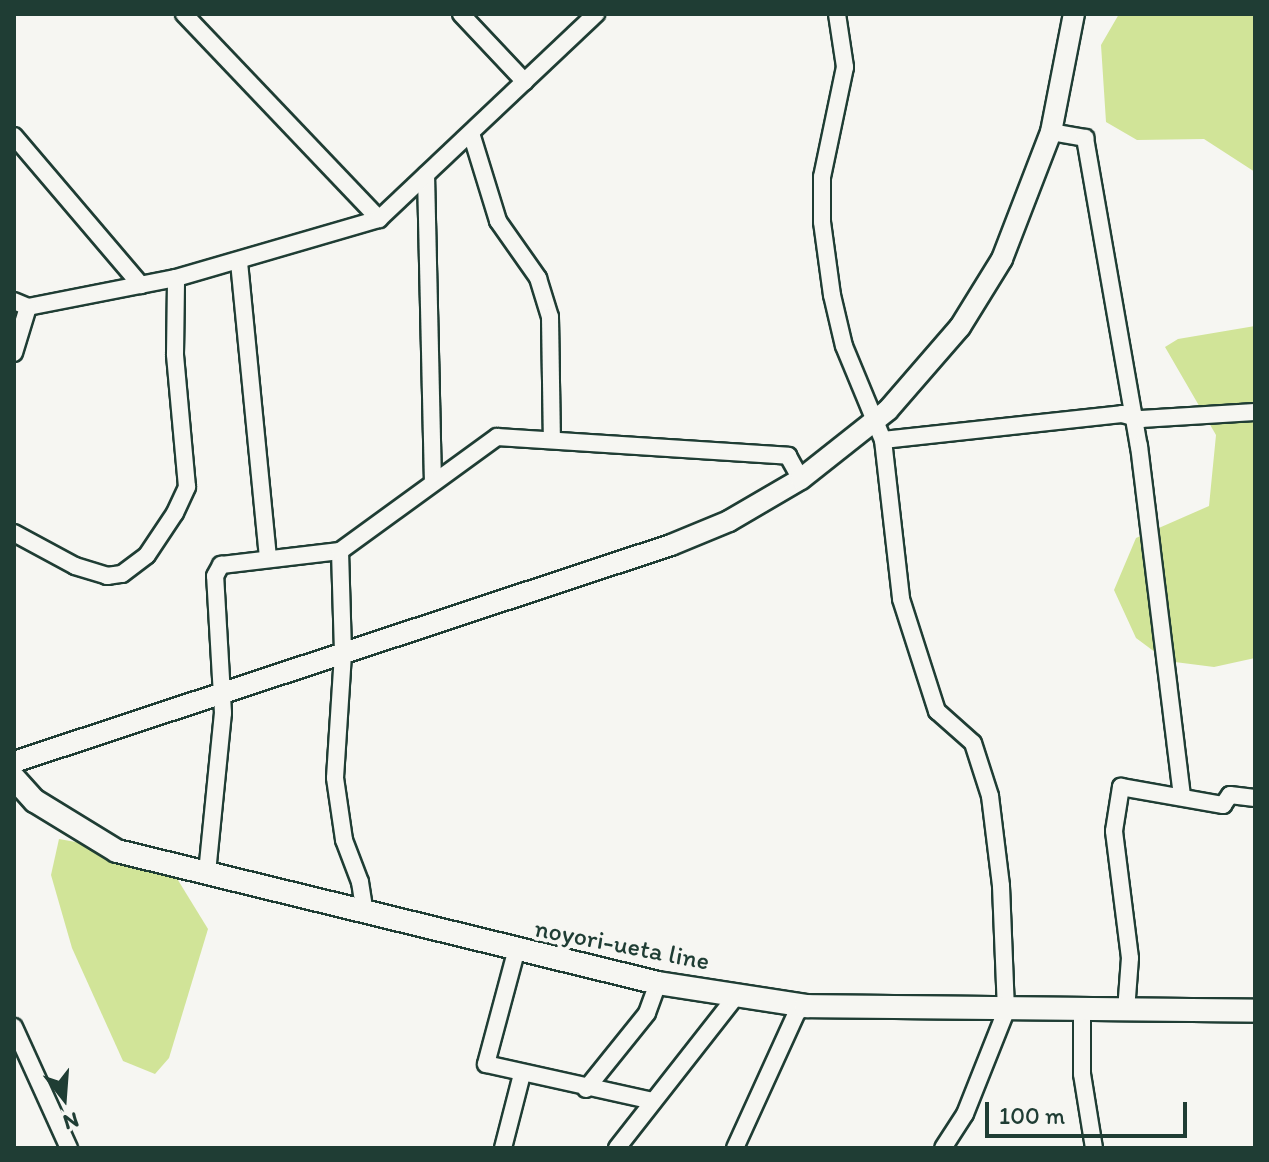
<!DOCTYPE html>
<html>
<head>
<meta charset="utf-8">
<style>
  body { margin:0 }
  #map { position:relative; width:1269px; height:1162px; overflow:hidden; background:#f6f6f2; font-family:Itim,sans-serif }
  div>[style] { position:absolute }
  .green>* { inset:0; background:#d1e498 }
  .roads { filter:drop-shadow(2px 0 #1f3d34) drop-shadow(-2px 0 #1f3d34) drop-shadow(0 2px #1f3d34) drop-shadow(0 -2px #1f3d34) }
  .minor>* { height:16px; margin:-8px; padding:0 8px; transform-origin:8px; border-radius:8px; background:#f6f6f2 }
  .tertiary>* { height:20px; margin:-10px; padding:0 10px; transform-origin:10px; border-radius:10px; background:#f6f6f2 }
  .secondary>* { height:22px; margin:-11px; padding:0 11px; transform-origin:11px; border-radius:11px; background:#f6f6f2 }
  span { translate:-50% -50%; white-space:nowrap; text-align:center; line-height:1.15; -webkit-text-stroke:8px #f6f6f2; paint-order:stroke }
  .street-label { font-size:26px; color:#1f3d34 }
  .frame { position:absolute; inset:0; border:16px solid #1f3d34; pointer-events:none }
  .north { position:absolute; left:24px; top:1058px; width:80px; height:80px; -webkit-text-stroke:6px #f6f6f2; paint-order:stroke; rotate:163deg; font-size:22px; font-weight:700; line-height:32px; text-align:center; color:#1f3d34 }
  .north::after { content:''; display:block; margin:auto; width:28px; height:36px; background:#1f3d34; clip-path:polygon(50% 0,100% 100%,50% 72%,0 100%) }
  .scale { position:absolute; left:985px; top:1102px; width:202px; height:36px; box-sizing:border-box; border:4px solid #1f3d34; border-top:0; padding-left:10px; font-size:24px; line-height:28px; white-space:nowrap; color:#1f3d34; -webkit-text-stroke:6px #f6f6f2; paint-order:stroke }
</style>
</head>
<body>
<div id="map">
  <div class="green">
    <div style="clip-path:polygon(1119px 14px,1255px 14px,1255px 172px,1204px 139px,1137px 140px,1106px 122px,1101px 45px)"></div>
    <div style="clip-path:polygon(1255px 326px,1255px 658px,1214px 667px,1167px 661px,1136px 638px,1114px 590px,1136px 538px,1209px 506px,1216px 435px,1165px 347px,1178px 339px)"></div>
    <div style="clip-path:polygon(59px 839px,104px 847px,173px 872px,208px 929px,169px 1058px,155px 1074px,123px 1061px,72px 948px,51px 875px)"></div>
  </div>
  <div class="roads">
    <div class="minor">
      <div style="left:184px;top:14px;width:283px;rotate:46.4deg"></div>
      <div style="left:461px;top:14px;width:93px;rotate:46.7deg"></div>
      <div style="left:837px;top:14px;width:54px;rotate:81.4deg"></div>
      <div style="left:845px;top:67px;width:112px;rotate:101.8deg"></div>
      <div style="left:822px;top:177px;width:45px;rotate:90deg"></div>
      <div style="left:822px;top:222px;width:74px;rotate:82.2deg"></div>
      <div style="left:832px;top:295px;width:52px;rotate:76.8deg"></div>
      <div style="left:844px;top:346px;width:102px;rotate:67.5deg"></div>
      <div style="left:883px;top:440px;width:160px;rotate:83.5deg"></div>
      <div style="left:901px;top:599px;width:118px;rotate:72.2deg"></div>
      <div style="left:937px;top:711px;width:48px;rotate:41.6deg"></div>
      <div style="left:973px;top:743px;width:56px;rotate:72.2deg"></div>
      <div style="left:990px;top:796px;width:91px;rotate:83deg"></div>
      <div style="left:1001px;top:886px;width:125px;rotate:87.7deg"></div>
      <div style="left:1006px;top:1011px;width:111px;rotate:111.7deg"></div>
      <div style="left:965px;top:1114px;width:40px;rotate:122.9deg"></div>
      <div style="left:1051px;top:132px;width:35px;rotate:10deg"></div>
      <div style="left:1085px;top:138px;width:313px;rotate:80.1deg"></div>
      <div style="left:1139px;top:446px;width:352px;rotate:83deg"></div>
      <div style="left:471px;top:133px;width:92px;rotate:72.9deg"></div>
      <div style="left:498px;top:221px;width:70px;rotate:54.9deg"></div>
      <div style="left:538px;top:278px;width:41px;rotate:72.9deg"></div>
      <div style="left:550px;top:317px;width:122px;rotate:89.1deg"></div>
      <div style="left:14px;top:136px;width:196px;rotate:49.6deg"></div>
      <div style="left:426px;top:175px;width:306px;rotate:88.7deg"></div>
      <div style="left:239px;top:262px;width:295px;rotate:84.4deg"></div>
      <div style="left:14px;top:301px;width:15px;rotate:23deg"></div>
      <div style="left:28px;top:307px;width:151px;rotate:-11.1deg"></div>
      <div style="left:176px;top:278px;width:211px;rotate:-16.2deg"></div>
      <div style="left:379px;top:219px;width:299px;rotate:-43.4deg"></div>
      <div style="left:14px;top:353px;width:48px;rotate:-73.1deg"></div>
      <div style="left:883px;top:440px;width:240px;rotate:-6.2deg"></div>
      <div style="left:1122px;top:414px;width:20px;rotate:15deg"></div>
      <div style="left:1141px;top:419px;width:114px;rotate:-3.5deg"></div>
      <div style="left:14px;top:533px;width:69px;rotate:28.4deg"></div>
      <div style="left:75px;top:566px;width:34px;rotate:17deg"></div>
      <div style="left:107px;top:576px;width:15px;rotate:-8deg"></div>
      <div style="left:122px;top:574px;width:31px;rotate:-37deg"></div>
      <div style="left:147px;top:555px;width:50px;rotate:-56.3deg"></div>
      <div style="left:175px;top:513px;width:29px;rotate:-65deg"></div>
      <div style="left:187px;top:487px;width:134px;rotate:-95.2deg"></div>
      <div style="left:175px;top:354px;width:76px;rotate:-89.2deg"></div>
      <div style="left:340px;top:551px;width:103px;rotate:88.3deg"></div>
      <div style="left:343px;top:654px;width:124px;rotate:93.7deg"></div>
      <div style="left:335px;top:778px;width:63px;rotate:81.7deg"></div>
      <div style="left:344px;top:840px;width:45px;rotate:69.1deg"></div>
      <div style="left:360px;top:882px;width:30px;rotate:81deg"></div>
      <div style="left:207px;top:873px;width:161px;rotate:-84.3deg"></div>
      <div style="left:223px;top:713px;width:137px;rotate:-93.3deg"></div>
      <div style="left:215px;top:576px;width:13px;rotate:-61deg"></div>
      <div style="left:221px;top:565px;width:120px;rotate:-6.7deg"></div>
      <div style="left:340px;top:551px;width:194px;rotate:-36deg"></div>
      <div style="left:497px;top:437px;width:292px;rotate:3.7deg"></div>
      <div style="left:788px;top:456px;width:26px;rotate:61deg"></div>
      <div style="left:516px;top:952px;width:116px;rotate:105deg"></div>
      <div style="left:486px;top:1064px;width:171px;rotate:12.5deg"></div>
      <div style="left:1082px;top:1011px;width:63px;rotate:90deg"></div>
      <div style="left:1082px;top:1074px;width:75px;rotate:80.8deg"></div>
      <div style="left:1126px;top:1011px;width:53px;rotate:-85.7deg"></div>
      <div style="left:1130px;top:958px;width:128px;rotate:-97.2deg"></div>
      <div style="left:1114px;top:831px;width:45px;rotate:-81deg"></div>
      <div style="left:1121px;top:787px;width:104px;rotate:10deg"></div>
      <div style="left:1223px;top:805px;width:12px;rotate:-55deg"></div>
      <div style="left:1230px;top:795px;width:25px;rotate:7deg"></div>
      <div style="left:14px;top:1027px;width:133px;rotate:65.6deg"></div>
      <div style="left:586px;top:1089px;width:97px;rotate:-51.2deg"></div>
      <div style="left:647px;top:1013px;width:32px;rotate:-70deg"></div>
      <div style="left:503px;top:1148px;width:76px;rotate:-75.6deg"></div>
      <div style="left:617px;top:1148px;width:193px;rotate:-51.9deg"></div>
      <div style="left:735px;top:1148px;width:149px;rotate:-65.5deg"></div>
      <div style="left:797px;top:1012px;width:11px;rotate:-34deg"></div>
    </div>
    <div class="tertiary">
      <div style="left:14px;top:762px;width:692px;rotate:-18.28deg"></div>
      <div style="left:671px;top:545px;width:63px;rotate:-22.5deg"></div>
      <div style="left:729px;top:521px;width:83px;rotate:-30.3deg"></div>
      <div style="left:801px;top:479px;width:111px;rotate:-38.4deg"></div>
      <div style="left:888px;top:410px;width:110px;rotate:-49.1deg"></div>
      <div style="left:960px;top:327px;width:80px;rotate:-58.3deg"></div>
      <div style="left:1002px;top:259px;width:136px;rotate:-68.9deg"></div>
      <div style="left:1051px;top:132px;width:120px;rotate:-79deg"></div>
    </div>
    <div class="secondary">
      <div style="left:14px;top:778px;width:31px;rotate:48deg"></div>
      <div style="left:35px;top:801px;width:96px;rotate:31.4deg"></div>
      <div style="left:117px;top:851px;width:557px;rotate:13.71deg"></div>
      <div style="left:658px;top:983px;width:150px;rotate:8.8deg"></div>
      <div style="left:806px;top:1006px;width:449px;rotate:0.6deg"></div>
    </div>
  </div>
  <div class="street-label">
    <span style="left:622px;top:945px;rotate:11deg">noyori-ueta line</span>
  </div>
  <div class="frame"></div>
  <div class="north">N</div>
  <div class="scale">100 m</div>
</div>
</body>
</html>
